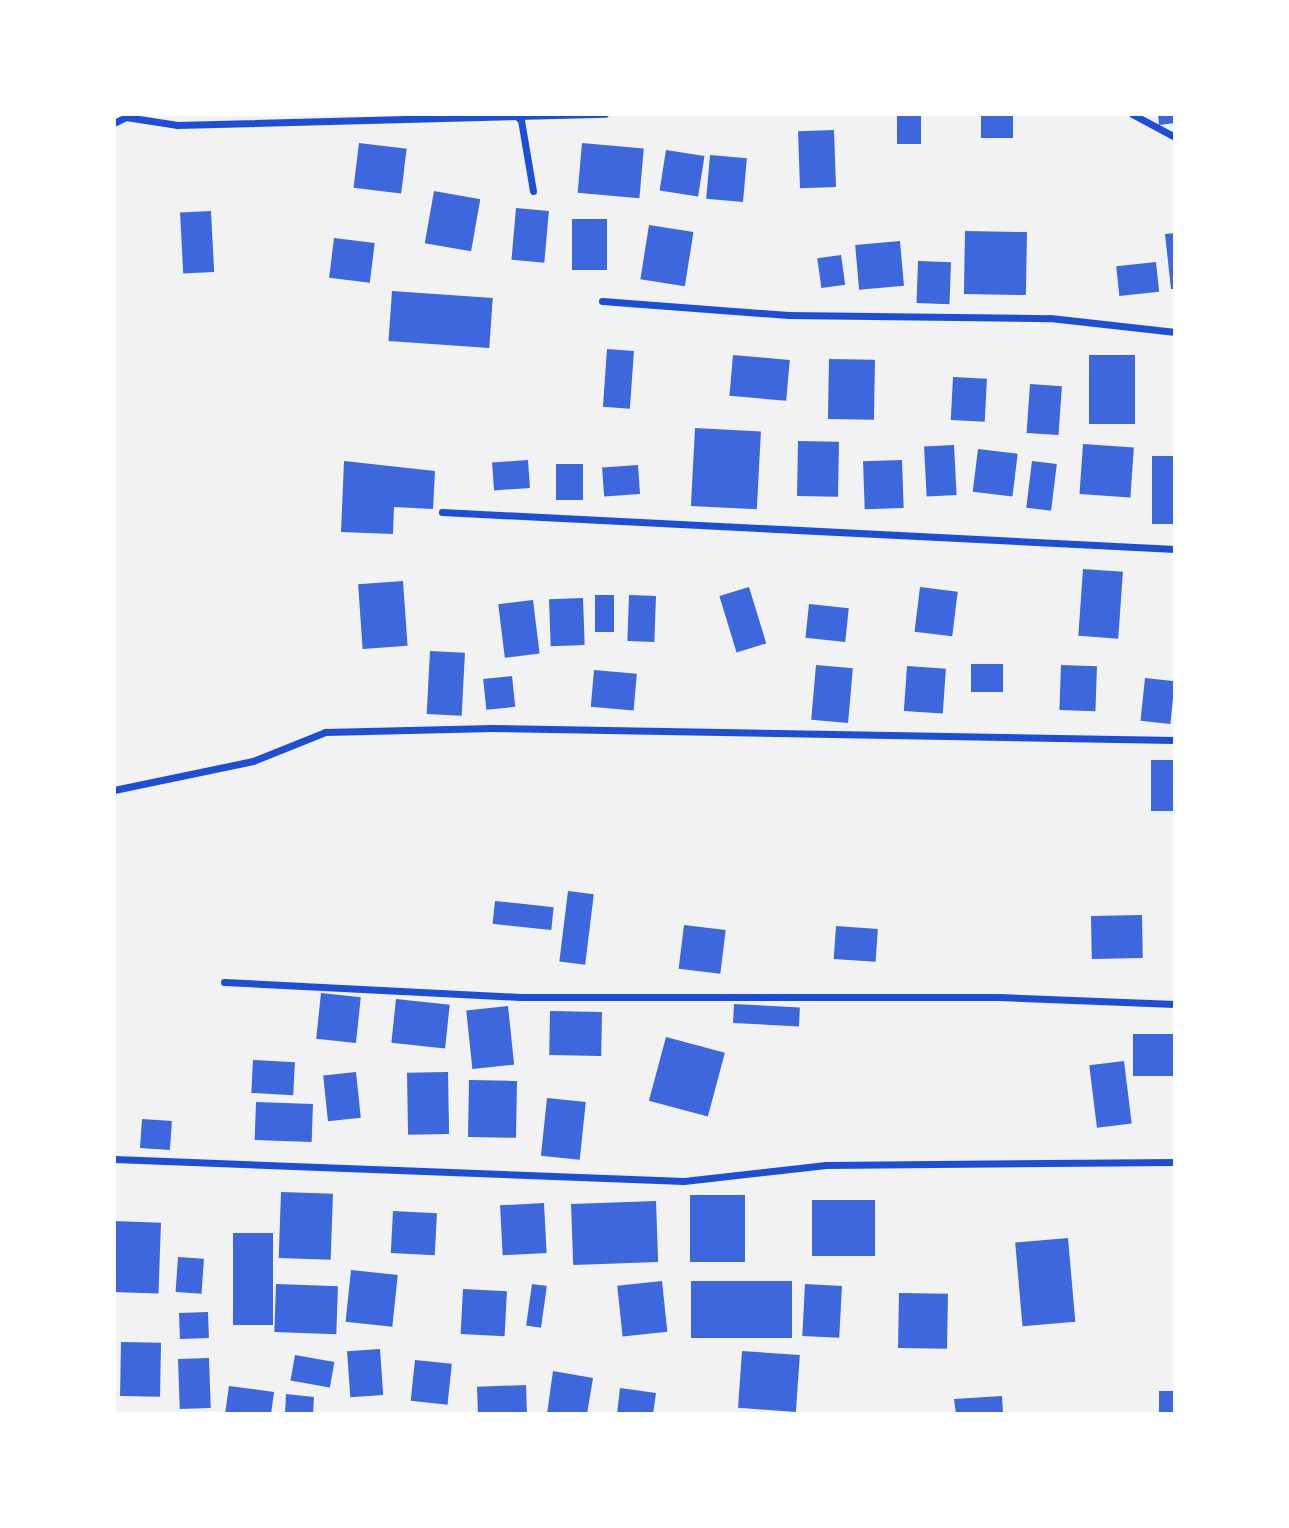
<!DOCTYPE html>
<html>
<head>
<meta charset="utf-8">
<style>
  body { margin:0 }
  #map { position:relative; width:1289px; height:1528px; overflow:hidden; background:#f2f2f2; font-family:"Roboto Serif",serif }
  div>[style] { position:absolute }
  .building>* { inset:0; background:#3d67dc; transform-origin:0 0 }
  .minor>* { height:7px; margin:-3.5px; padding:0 3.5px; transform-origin:3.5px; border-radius:3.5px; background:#1d4ed8 }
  span { translate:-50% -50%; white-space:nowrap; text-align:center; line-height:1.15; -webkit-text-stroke:7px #fff; paint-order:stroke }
  .frame { position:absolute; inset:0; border:116px solid #fff; pointer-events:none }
</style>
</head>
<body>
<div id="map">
  <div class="building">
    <div style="left:897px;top:114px;width:24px;height:30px"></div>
    <div style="left:981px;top:114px;width:32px;height:24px"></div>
    <div style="clip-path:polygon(1158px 114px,1175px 114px,1175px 123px,1159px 125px)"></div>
    <div style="left:834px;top:130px;width:57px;height:36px;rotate:88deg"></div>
    <div style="left:359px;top:143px;width:48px;height:45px;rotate:7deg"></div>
    <div style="left:582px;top:143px;width:62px;height:50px;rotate:5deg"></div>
    <div style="left:666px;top:150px;width:39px;height:41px;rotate:9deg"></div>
    <div style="left:710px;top:155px;width:37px;height:44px;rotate:5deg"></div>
    <div style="left:434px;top:191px;width:47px;height:53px;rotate:10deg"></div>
    <div style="left:516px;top:208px;width:33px;height:52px;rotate:5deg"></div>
    <div style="left:211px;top:211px;width:61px;height:31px;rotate:87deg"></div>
    <div style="left:572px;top:219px;width:35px;height:51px"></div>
    <div style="left:649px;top:225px;width:45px;height:55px;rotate:9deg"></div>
    <div style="left:965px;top:231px;width:62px;height:63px;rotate:1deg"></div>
    <div style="clip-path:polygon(1175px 233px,1175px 289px,1171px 289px,1165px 234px)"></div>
    <div style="left:334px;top:238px;width:41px;height:40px;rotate:7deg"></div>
    <div style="left:900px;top:241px;width:45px;height:45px;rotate:85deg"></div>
    <div style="left:841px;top:255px;width:30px;height:24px;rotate:82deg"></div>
    <div style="left:918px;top:261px;width:33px;height:42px;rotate:2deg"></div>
    <div style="left:1156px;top:262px;width:30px;height:40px;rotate:84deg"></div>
    <div style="left:392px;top:291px;width:101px;height:50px;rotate:4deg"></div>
    <div style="left:607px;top:349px;width:27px;height:58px;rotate:4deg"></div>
    <div style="left:733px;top:355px;width:57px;height:41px;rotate:5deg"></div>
    <div style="left:1089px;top:355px;width:46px;height:69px"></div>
    <div style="left:829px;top:359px;width:46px;height:60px;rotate:1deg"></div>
    <div style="left:953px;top:377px;width:34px;height:43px;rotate:3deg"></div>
    <div style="left:1030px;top:384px;width:32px;height:49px;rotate:4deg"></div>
    <div style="left:695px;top:428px;width:66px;height:78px;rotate:3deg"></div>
    <div style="left:798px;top:441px;width:41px;height:55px;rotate:1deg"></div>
    <div style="left:1083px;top:444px;width:51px;height:50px;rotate:4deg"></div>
    <div style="left:954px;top:445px;width:50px;height:30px;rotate:87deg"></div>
    <div style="left:978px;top:449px;width:40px;height:43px;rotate:7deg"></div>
    <div style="left:1175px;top:456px;width:68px;height:23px;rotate:90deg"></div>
    <div style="left:528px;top:460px;width:28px;height:36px;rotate:86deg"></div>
    <div style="left:902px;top:460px;width:48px;height:39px;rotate:88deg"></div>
    <div style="clip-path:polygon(344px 461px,435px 471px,433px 509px,394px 507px,393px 534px,341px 532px)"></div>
    <div style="left:1032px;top:461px;width:25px;height:47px;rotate:7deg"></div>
    <div style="left:556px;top:464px;width:27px;height:36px"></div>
    <div style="left:638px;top:465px;width:29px;height:36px;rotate:86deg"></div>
    <div style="left:1083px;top:569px;width:40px;height:67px;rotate:4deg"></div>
    <div style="left:403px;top:581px;width:65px;height:45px;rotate:86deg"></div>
    <div style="left:749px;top:587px;width:59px;height:31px;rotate:73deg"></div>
    <div style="left:920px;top:587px;width:38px;height:45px;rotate:7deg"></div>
    <div style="left:595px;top:595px;width:19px;height:37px"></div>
    <div style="left:629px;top:595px;width:27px;height:46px;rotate:2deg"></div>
    <div style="left:583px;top:598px;width:47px;height:34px;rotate:88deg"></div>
    <div style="left:533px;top:600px;width:54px;height:35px;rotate:83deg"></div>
    <div style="left:809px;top:604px;width:40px;height:34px;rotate:6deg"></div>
    <div style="left:430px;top:651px;width:35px;height:63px;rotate:3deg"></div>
    <div style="left:971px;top:664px;width:32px;height:28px"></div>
    <div style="left:816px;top:665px;width:37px;height:55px;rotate:5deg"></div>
    <div style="left:1061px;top:665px;width:36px;height:45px;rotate:2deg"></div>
    <div style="left:907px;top:666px;width:39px;height:45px;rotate:4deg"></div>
    <div style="left:594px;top:670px;width:43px;height:37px;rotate:5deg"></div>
    <div style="left:512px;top:676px;width:31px;height:29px;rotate:84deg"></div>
    <div style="left:1145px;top:678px;width:30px;height:43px;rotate:6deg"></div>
    <div style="left:1151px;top:760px;width:24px;height:51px"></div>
    <div style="left:568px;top:891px;width:26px;height:71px;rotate:7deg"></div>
    <div style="left:495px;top:901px;width:59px;height:23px;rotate:6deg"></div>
    <div style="left:1142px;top:915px;width:43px;height:51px;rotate:89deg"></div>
    <div style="left:684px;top:925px;width:42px;height:44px;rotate:7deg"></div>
    <div style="left:836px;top:926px;width:42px;height:33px;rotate:4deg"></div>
    <div style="left:321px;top:993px;width:40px;height:46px;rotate:6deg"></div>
    <div style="left:396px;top:999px;width:54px;height:44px;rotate:6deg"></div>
    <div style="left:734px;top:1004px;width:66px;height:19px;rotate:3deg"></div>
    <div style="left:508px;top:1006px;width:59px;height:42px;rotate:84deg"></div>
    <div style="left:550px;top:1011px;width:52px;height:44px;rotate:1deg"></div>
    <div style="left:1175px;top:1034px;width:42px;height:42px;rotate:90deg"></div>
    <div style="left:666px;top:1037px;width:61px;height:66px;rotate:15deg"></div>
    <div style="left:253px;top:1060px;width:42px;height:33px;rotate:3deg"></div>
    <div style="left:1124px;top:1061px;width:63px;height:35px;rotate:83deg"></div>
    <div style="left:356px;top:1072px;width:46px;height:33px;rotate:84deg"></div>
    <div style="left:448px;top:1072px;width:62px;height:41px;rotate:89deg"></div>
    <div style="left:469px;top:1080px;width:48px;height:57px;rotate:1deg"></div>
    <div style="left:547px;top:1098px;width:39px;height:58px;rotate:6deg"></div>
    <div style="left:256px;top:1102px;width:57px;height:38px;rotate:2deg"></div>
    <div style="left:142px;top:1119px;width:30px;height:29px;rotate:4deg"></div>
    <div style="left:281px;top:1192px;width:52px;height:66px;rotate:2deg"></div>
    <div style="left:690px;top:1195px;width:55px;height:67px"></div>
    <div style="left:812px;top:1200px;width:63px;height:56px"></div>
    <div style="left:656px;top:1201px;width:61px;height:85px;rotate:88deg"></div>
    <div style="left:544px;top:1203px;width:50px;height:44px;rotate:87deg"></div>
    <div style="left:393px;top:1211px;width:44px;height:42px;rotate:3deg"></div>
    <div style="left:114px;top:1221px;width:47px;height:71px;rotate:2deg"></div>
    <div style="left:233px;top:1233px;width:40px;height:92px"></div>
    <div style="left:1068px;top:1238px;width:84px;height:53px;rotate:85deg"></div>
    <div style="left:178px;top:1257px;width:26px;height:35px;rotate:4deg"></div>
    <div style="left:351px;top:1270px;width:47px;height:52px;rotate:6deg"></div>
    <div style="left:662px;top:1281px;width:51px;height:45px;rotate:84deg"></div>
    <div style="left:691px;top:1281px;width:101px;height:57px"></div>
    <div style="left:276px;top:1284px;width:62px;height:48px;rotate:2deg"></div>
    <div style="left:532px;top:1284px;width:15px;height:42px;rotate:8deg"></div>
    <div style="left:805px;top:1284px;width:37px;height:52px;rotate:3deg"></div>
    <div style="left:463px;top:1289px;width:44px;height:45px;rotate:3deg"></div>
    <div style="left:899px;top:1293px;width:49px;height:55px;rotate:1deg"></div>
    <div style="left:208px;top:1312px;width:26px;height:29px;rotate:88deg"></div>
    <div style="left:121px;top:1342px;width:40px;height:54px;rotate:1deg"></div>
    <div style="left:380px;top:1349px;width:46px;height:33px;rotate:86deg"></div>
    <div style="left:742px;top:1351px;width:58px;height:57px;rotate:4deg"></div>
    <div style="left:295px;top:1355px;width:40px;height:26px;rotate:10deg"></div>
    <div style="left:209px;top:1358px;width:50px;height:31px;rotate:88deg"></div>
    <div style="left:415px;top:1360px;width:37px;height:41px;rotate:6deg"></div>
    <div style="clip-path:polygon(553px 1371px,593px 1378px,587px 1414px,547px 1414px)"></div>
    <div style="left:526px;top:1385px;width:29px;height:49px;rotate:88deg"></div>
    <div style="clip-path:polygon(229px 1386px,274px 1392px,271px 1414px,225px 1414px)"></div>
    <div style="clip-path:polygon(620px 1388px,656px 1393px,653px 1414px,617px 1414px)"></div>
    <div style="left:1159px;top:1391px;width:16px;height:23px"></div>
    <div style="clip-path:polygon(286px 1394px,314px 1397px,313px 1414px,285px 1414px)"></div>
    <div style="clip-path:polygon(1002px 1396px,1003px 1414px,956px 1414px,954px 1399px)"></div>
  </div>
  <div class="minor">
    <div style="left:514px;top:114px;width:9px;rotate:41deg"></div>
    <div style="left:521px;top:120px;width:72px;rotate:80.4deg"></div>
    <div style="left:1132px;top:114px;width:49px;rotate:28.1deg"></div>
    <div style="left:114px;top:123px;width:13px;rotate:-27deg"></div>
    <div style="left:126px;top:117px;width:52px;rotate:8.9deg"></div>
    <div style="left:177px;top:125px;width:428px;rotate:-1.5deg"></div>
    <div style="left:602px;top:301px;width:187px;rotate:4.3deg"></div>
    <div style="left:788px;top:315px;width:262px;rotate:0.7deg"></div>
    <div style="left:1050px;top:318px;width:126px;rotate:6.4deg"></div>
    <div style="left:442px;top:512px;width:734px;rotate:2.89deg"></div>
    <div style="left:114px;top:790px;width:142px;rotate:-11.8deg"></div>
    <div style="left:253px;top:761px;width:78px;rotate:-21.9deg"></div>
    <div style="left:325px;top:732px;width:167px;rotate:-1.4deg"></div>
    <div style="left:492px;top:728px;width:683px;rotate:1.01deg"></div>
    <div style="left:224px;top:982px;width:296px;rotate:2.9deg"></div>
    <div style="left:520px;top:997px;width:479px"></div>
    <div style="left:999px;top:997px;width:176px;rotate:2.3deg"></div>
    <div style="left:114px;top:1159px;width:570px;rotate:2.21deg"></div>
    <div style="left:684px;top:1181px;width:143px;rotate:-6.4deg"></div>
    <div style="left:826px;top:1165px;width:349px;rotate:-0.5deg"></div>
  </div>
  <div class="frame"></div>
</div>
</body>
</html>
